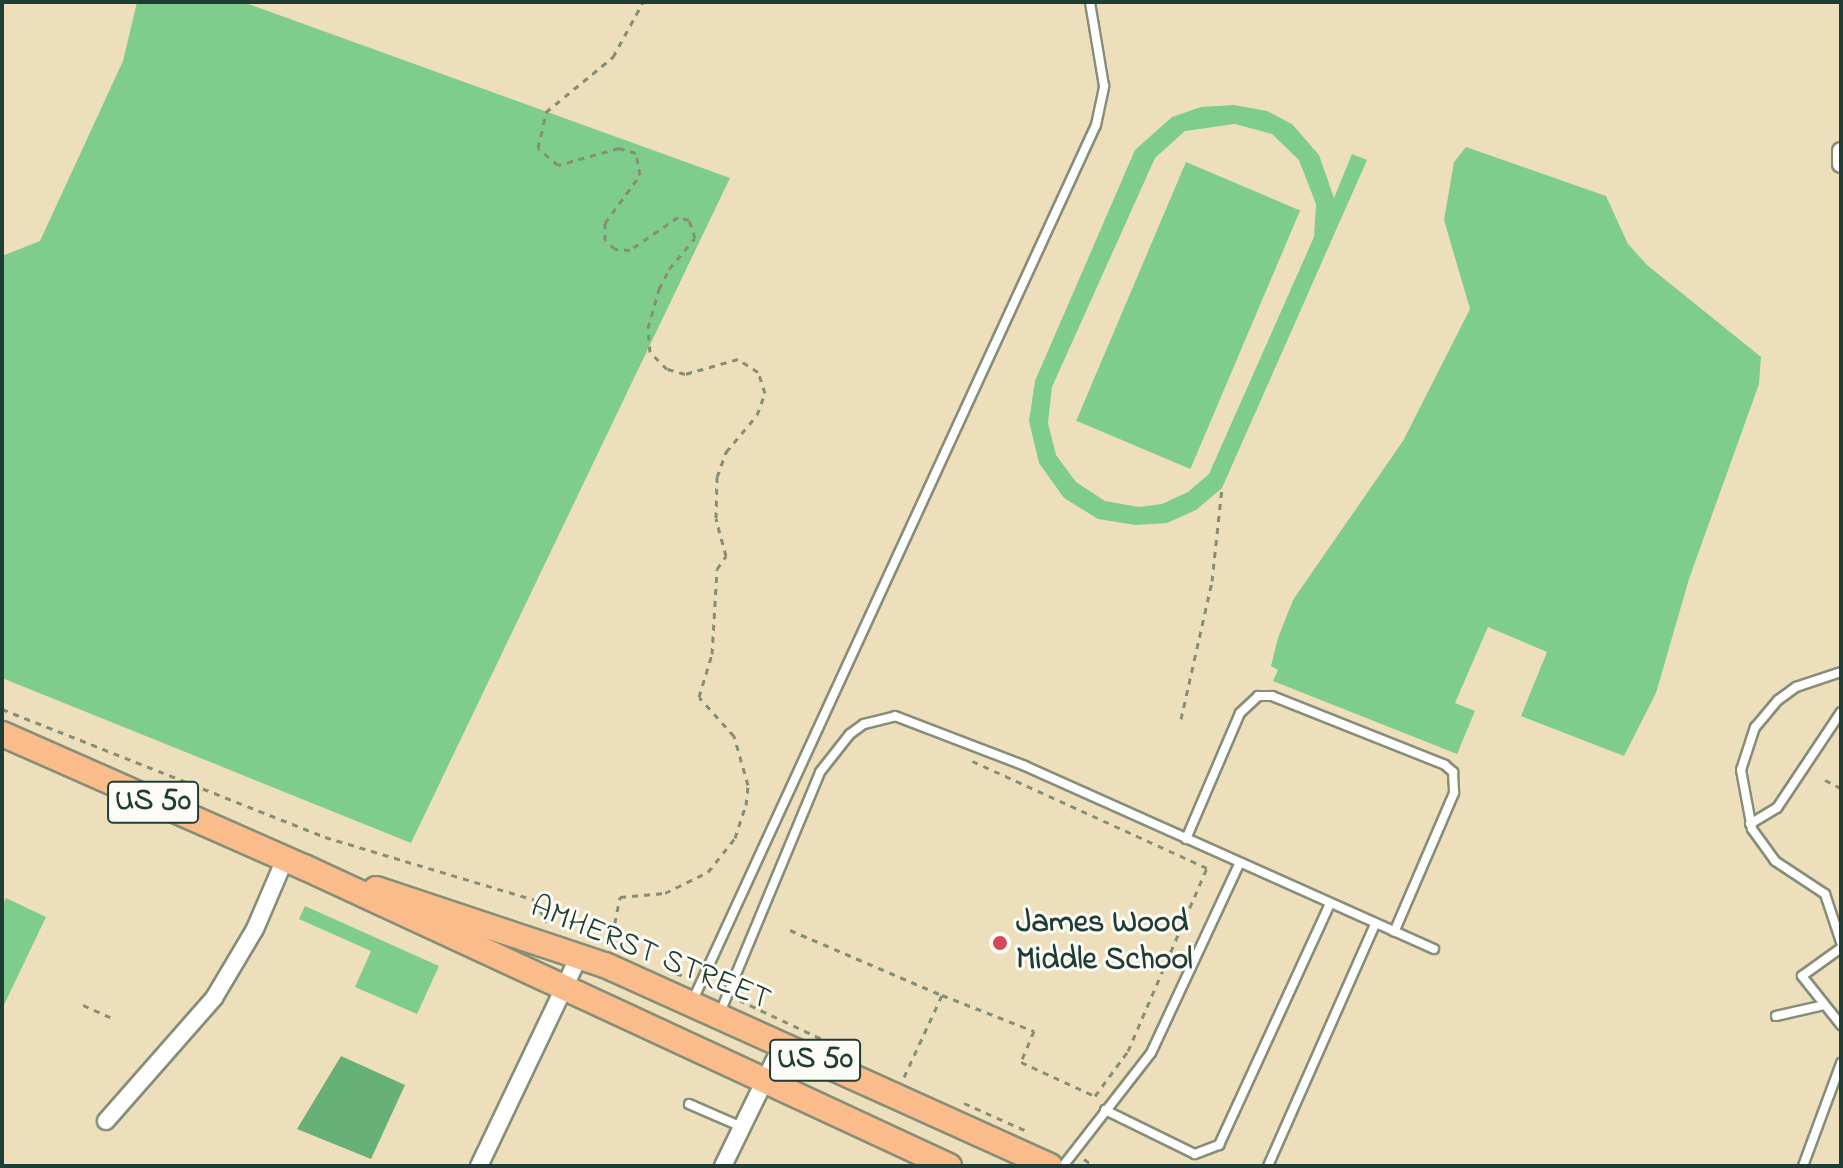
<!DOCTYPE html>
<html>
<head>
<meta charset="utf-8">
<style>
  body { margin:0 }
  #map { position:relative; width:1843px; height:1168px; overflow:hidden; background:#eddfbc; font-family:"Indie Flower",sans-serif }
  div>[style] { position:absolute }
  .green>* { inset:0; background:#7fcd8c; transform-origin:0 0 }
  .forest>* { inset:0; background:#67b078 }
  .path>* { height:3px; margin-top:-1.5px; transform-origin:0; background:repeating-linear-gradient(90deg,#868e78 0 6px,transparent 0 12px) }
  .roads { filter:drop-shadow(2px 0 #868e78) drop-shadow(-2px 0 #868e78) drop-shadow(0 2px #868e78) drop-shadow(0 -2px #868e78) }
  .service>* { height:8px; margin:-4px; padding:0 4px; transform-origin:4px; border-radius:4px; background:#fff }
  .minor>* { height:16px; margin:-8px; padding:0 8px; transform-origin:8px; border-radius:8px; background:#fff }
  .primary>* { height:24px; margin:-12px; padding:0 12px; transform-origin:12px; border-radius:12px; background:#f9bc8a }
  .dots>* { width:22px; height:22px; translate:-50% -50%; box-sizing:border-box; border:4px solid #fdfcf7; border-radius:50% }
  span { translate:-50% -50%; white-space:nowrap; text-align:center; line-height:1.15; -webkit-text-stroke:6px #fdfcf7; paint-order:stroke }
  .shield-label span { padding:2px 6px; background:#fdfcf7; border:2px solid; border-radius:6px; -webkit-text-stroke-width:0 }
  .shield-label { font-size:30px; color:#1f3d34; font-weight:700 }
  .poi-label { font-size:32px; color:#1f3d34; font-weight:700 }
  .left { translate:0 -50%; text-align:left }
  .street-label { font-size:32px; color:#1f3d34 }
  .frame { position:absolute; inset:0; border:4px solid #1f3d34; pointer-events:none }
</style>
</head>
<body>
<div id="map">
  <div class="green">
    <div style="clip-path:polygon(137px 2px,243px 2px,730px 178px,411px 843px,2px 678px,2px 256px,40px 241px,123px 61px)"></div>
    <div style="clip-path:polygon(evenodd,1234px 105px,1267px 111px,1292px 124px,1319px 155px,1334px 198px,1352px 154px,1367px 160px,1222px 488px,1196px 510px,1167px 523px,1136px 525px,1098px 519px,1064px 498px,1039px 463px,1029px 421px,1035px 381px,1135px 150px,1172px 117px,1201px 107px,1234px 105px,1235px 124px,1272px 134px,1299px 160px,1316px 204px,1314px 237px,1209px 474px,1188px 492px,1162px 504px,1139px 507px,1105px 501px,1076px 482px,1056px 455px,1048px 423px,1052px 387px,1155px 158px,1185px 131px,1235px 124px)"></div>
    <div style="clip-path:polygon(1466px 147px,1606px 196px,1628px 244px,1647px 265px,1761px 357px,1759px 384px,1689px 579px,1656px 693px,1624px 756px,1521px 716px,1547px 652px,1488px 627px,1455px 703px,1475px 711px,1457px 754px,1273px 681px,1278px 670px,1271px 666px,1278px 638px,1293px 600px,1403px 441px,1470px 309px,1444px 220px,1454px 162px)"></div>
    <div style="left:1186px;top:162px;width:124px;height:281px;rotate:23deg"></div>
    <div style="clip-path:polygon(6px 898px,46px 917px,2px 1009px,2px 906px)"></div>
    <div style="clip-path:polygon(305px 906px,439px 966px,417px 1014px,355px 987px,371px 951px,299px 919px)"></div>
  </div>
  <div class="forest">
    <div style="clip-path:polygon(341px 1056px,405px 1085px,371px 1159px,297px 1129px)"></div>
  </div>
  <div class="path">
    <div style="left:2px;top:709px;width:347px;rotate:21.6deg"></div>
    <div style="left:325px;top:837px;width:219px;rotate:16.7deg"></div>
    <div style="left:535px;top:900px;width:25px;rotate:63deg"></div>
    <div style="left:1181px;top:719px;width:141px;rotate:-77.3deg"></div>
    <div style="left:1212px;top:581px;width:94px;rotate:-83.9deg"></div>
    <div style="left:1825px;top:780px;width:18px;rotate:27deg"></div>
    <div style="left:790px;top:930px;width:165px;rotate:23.2deg"></div>
    <div style="left:610px;top:947px;width:51px;rotate:-78.7deg"></div>
    <div style="left:620px;top:897px;width:45px;rotate:-5.1deg"></div>
    <div style="left:665px;top:893px;width:48px;rotate:-26deg"></div>
    <div style="left:708px;top:872px;width:43px;rotate:-51.5deg"></div>
    <div style="left:735px;top:838px;width:35px;rotate:-72deg"></div>
    <div style="left:746px;top:805px;width:20px;rotate:-84deg"></div>
    <div style="left:748px;top:785px;width:51px;rotate:-105.9deg"></div>
    <div style="left:734px;top:736px;width:52px;rotate:-131.9deg"></div>
    <div style="left:699px;top:697px;width:45px;rotate:-73.2deg"></div>
    <div style="left:712px;top:654px;width:85px;rotate:-86.6deg"></div>
    <div style="left:717px;top:569px;width:16px;rotate:-55deg"></div>
    <div style="left:726px;top:556px;width:39px;rotate:-105deg"></div>
    <div style="left:716px;top:518px;width:41px;rotate:-88.6deg"></div>
    <div style="left:717px;top:477px;width:27px;rotate:-70deg"></div>
    <div style="left:726px;top:452px;width:48px;rotate:-50deg"></div>
    <div style="left:757px;top:415px;width:23px;rotate:-70deg"></div>
    <div style="left:765px;top:393px;width:22px;rotate:-108deg"></div>
    <div style="left:758px;top:372px;width:24px;rotate:-147deg"></div>
    <div style="left:738px;top:359px;width:55px;rotate:164.2deg"></div>
    <div style="left:685px;top:374px;width:19px;rotate:-164deg"></div>
    <div style="left:667px;top:369px;width:24px;rotate:-135deg"></div>
    <div style="left:650px;top:352px;width:24px;rotate:-95deg"></div>
    <div style="left:648px;top:328px;width:41px;rotate:-74.2deg"></div>
    <div style="left:659px;top:289px;width:22px;rotate:-63deg"></div>
    <div style="left:669px;top:269px;width:40px;rotate:-50deg"></div>
    <div style="left:695px;top:238px;width:19px;rotate:-108deg"></div>
    <div style="left:689px;top:220px;width:11px;rotate:-165deg"></div>
    <div style="left:678px;top:217px;width:58px;rotate:145.5deg"></div>
    <div style="left:630px;top:250px;width:15px;rotate:-176deg"></div>
    <div style="left:615px;top:249px;width:13px;rotate:-138deg"></div>
    <div style="left:605px;top:240px;width:17px;rotate:-90deg"></div>
    <div style="left:605px;top:223px;width:59px;rotate:-53.9deg"></div>
    <div style="left:640px;top:175px;width:22px;rotate:-100deg"></div>
    <div style="left:636px;top:153px;width:18px;rotate:-164deg"></div>
    <div style="left:619px;top:148px;width:63px;rotate:164.4deg"></div>
    <div style="left:558px;top:165px;width:26px;rotate:-140deg"></div>
    <div style="left:538px;top:148px;width:37px;rotate:-77deg"></div>
    <div style="left:546px;top:112px;width:87px;rotate:-39.4deg"></div>
    <div style="left:613px;top:57px;width:63px;rotate:-61.4deg"></div>
    <div style="left:676px;top:973px;width:16px;rotate:22deg"></div>
    <div style="left:739px;top:1000px;width:96px;rotate:25.2deg"></div>
    <div style="left:83px;top:1005px;width:32px;rotate:24deg"></div>
    <div style="left:904px;top:1077px;width:90px;rotate:-65.1deg"></div>
    <div style="left:942px;top:995px;width:99px;rotate:21.4deg"></div>
    <div style="left:1034px;top:1031px;width:34px;rotate:113deg"></div>
    <div style="left:1021px;top:1062px;width:81px;rotate:24.7deg"></div>
    <div style="left:1095px;top:1096px;width:56px;rotate:-53.7deg"></div>
    <div style="left:1128px;top:1051px;width:199px;rotate:-66.7deg"></div>
    <div style="left:1207px;top:868px;width:258px;rotate:-155.5deg"></div>
    <div style="left:964px;top:1103px;width:69px;rotate:24deg"></div>
    <div style="left:1084px;top:1159px;width:12px;rotate:35deg"></div>
  </div>
  <div class="roads">
    <div class="service">
      <div style="left:1841px;top:672px;width:47px;rotate:161.6deg"></div>
      <div style="left:1796px;top:687px;width:22px;rotate:144deg"></div>
      <div style="left:1778px;top:700px;width:35px;rotate:130deg"></div>
      <div style="left:1755px;top:727px;width:45px;rotate:108deg"></div>
      <div style="left:1741px;top:770px;width:60px;rotate:79.4deg"></div>
      <div style="left:1752px;top:829px;width:39px;rotate:54deg"></div>
      <div style="left:1775px;top:861px;width:60px;rotate:33.4deg"></div>
      <div style="left:1825px;top:894px;width:51px;rotate:71.6deg"></div>
      <div style="left:1750px;top:824px;width:31px;rotate:-31deg"></div>
      <div style="left:1777px;top:808px;width:115px;rotate:-56.3deg"></div>
      <div style="left:1186px;top:839px;width:137px;rotate:-66.8deg"></div>
      <div style="left:1240px;top:713px;width:25px;rotate:-43deg"></div>
      <div style="left:1258px;top:696px;width:14px"></div>
      <div style="left:1272px;top:696px;width:186px;rotate:21.7deg"></div>
      <div style="left:1445px;top:765px;width:11px;rotate:41deg"></div>
      <div style="left:1453px;top:772px;width:21px;rotate:87deg"></div>
      <div style="left:1454px;top:793px;width:151px;rotate:113.3deg"></div>
      <div style="left:1841px;top:948px;width:48px;rotate:144.3deg"></div>
      <div style="left:1802px;top:976px;width:63px;rotate:51.5deg"></div>
      <div style="left:692px;top:1002px;width:966px;rotate:-65.27deg"></div>
      <div style="left:1096px;top:125px;width:40px;rotate:-78deg"></div>
      <div style="left:1104px;top:86px;width:85px;rotate:-99.5deg"></div>
      <div style="left:719px;top:1015px;width:263px;rotate:-67.4deg"></div>
      <div style="left:820px;top:772px;width:48px;rotate:-51.7deg"></div>
      <div style="left:850px;top:734px;width:17px;rotate:-36deg"></div>
      <div style="left:864px;top:724px;width:32px;rotate:-14deg"></div>
      <div style="left:895px;top:716px;width:139px;rotate:21deg"></div>
      <div style="left:1025px;top:766px;width:448px;rotate:24.1deg"></div>
      <div style="left:1776px;top:1016px;width:49px;rotate:-12.9deg"></div>
      <div style="left:689px;top:1104px;width:58px;rotate:23.5deg"></div>
      <div style="left:1105px;top:1110px;width:100px;rotate:26.1deg"></div>
      <div style="left:1195px;top:1154px;width:26px;rotate:-21deg"></div>
      <div style="left:1219px;top:1145px;width:265px;rotate:-65.3deg"></div>
      <div style="left:1063px;top:1166px;width:143px;rotate:-52.1deg"></div>
      <div style="left:1151px;top:1053px;width:208px;rotate:-65deg"></div>
      <div style="left:1268px;top:1166px;width:265px;rotate:-66.1deg"></div>
      <div style="left:1803px;top:1166px;width:110px;rotate:-69.7deg"></div>
    </div>
    <div class="minor">
      <div style="left:1841px;top:151px;width:13px;rotate:90deg"></div>
      <div style="left:106px;top:1121px;width:164px;rotate:-48.7deg"></div>
      <div style="left:214px;top:998px;width:80px;rotate:-59.3deg"></div>
      <div style="left:255px;top:929px;width:76px;rotate:-66.8deg"></div>
      <div style="left:479px;top:1166px;width:233px;rotate:-64.5deg"></div>
      <div style="left:723px;top:1166px;width:135px;rotate:-64deg"></div>
    </div>
    <div class="primary">
      <div style="left:2px;top:734px;width:330px;rotate:23.8deg"></div>
      <div style="left:304px;top:867px;width:711px;rotate:24.87deg"></div>
      <div style="left:376px;top:889px;width:241px;rotate:18.4deg"></div>
      <div style="left:605px;top:965px;width:488px;rotate:24.3deg"></div>
    </div>
  </div>
  <div class="dots">
    <div style="left:1000px;top:943px;background:#d1495b"></div>
  </div>
  <div class="shield-label">
    <span style="left:153px;top:802px">US 50</span>
    <span style="left:815px;top:1060px">US 50</span>
  </div>
  <div class="poi-label">
    <span class="left" style="left:1016px;top:943px">James Wood<br>Middle School</span>
  </div>
  <div class="street-label">
    <span style="left:650px;top:955px;rotate:22deg">AMHERST STREET</span>
  </div>
  <div class="frame"></div>
</div>
</body>
</html>
